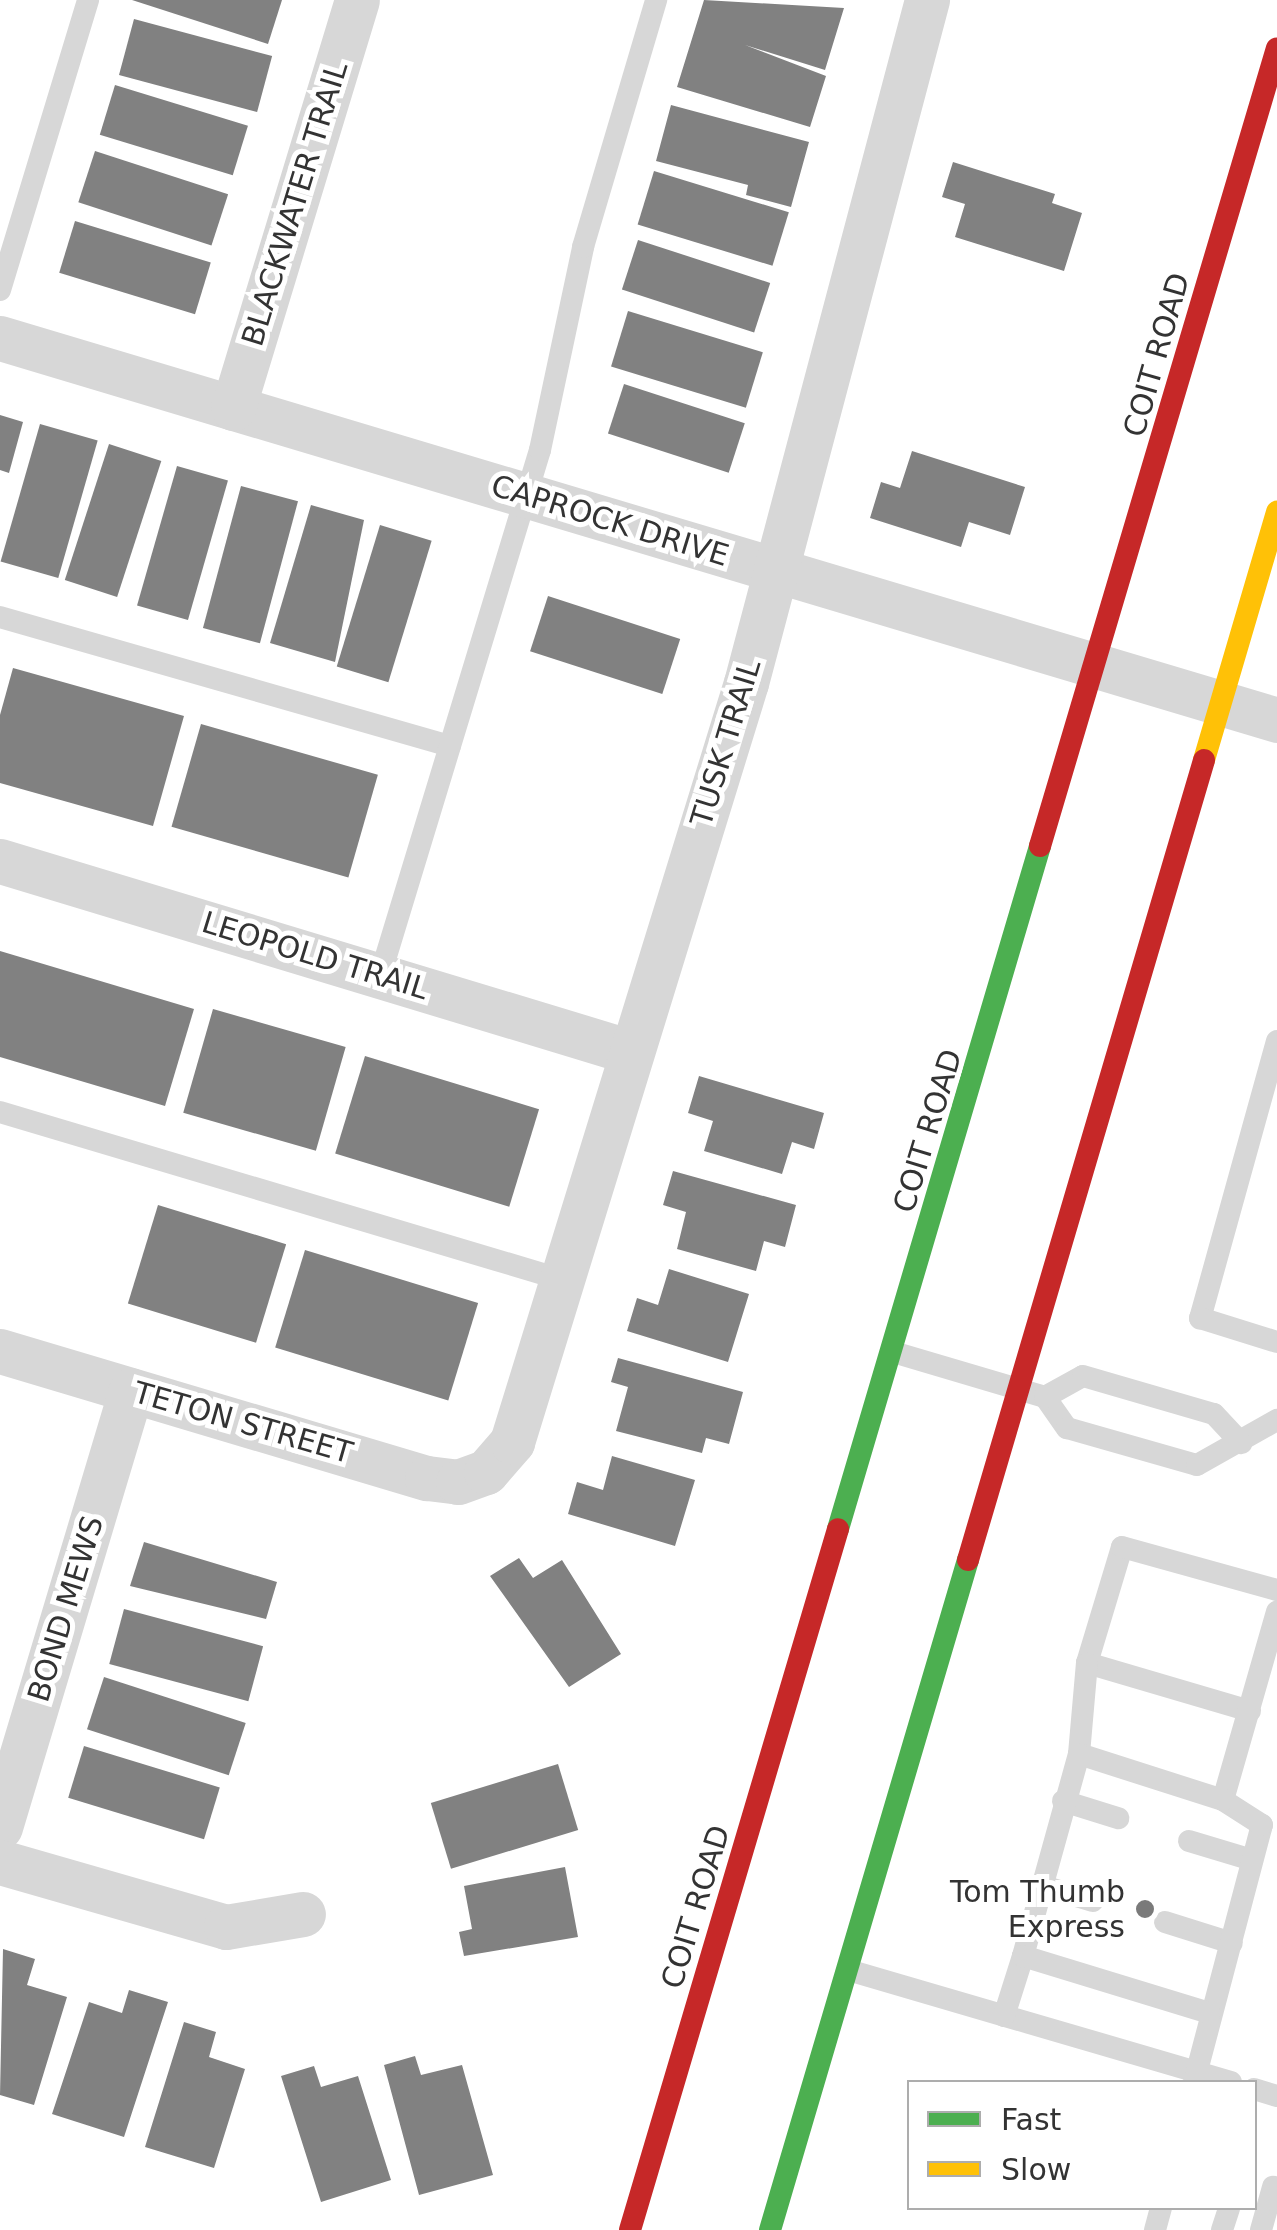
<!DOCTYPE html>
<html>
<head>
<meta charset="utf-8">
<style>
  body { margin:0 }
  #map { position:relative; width:1277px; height:2230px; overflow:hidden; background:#fff; font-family:"DejaVu Sans",sans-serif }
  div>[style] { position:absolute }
  .building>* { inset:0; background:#818181; transform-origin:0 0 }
  .lane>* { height:22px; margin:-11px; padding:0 11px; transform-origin:11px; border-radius:11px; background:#d7d7d7 }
  .street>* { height:45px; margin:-22.5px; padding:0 22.5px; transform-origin:22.5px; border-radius:22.5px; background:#d7d7d7 }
  .fast>* { height:22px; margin:-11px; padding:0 11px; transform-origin:11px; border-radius:11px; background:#4caf50 }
  .slow>* { height:22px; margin:-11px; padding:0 11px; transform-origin:11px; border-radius:11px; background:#ffc107 }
  .jam>* { height:22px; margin:-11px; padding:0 11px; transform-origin:11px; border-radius:11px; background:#c62828 }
  .dots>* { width:28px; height:28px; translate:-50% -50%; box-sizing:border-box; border:5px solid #fff; border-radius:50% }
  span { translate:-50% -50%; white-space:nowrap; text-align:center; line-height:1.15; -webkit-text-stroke:10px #fff; paint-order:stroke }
  .street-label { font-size:30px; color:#333 }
  .poi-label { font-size:30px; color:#333 }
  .right { translate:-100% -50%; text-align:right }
  .legend { position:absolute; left:907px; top:2080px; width:350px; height:130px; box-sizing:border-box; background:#fff; border:2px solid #adadad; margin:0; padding:12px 18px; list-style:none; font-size:30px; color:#333 }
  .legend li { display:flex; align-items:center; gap:20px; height:50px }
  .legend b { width:50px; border:2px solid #adadad }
</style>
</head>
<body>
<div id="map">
  <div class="building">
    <div style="clip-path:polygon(132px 0,282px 0,268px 44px)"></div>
    <div style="clip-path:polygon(704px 0,844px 8px,825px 70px,745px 45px,826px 76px,810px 127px,677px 87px)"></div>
    <div style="left:134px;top:19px;width:143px;height:58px;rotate:15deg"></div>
    <div style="left:115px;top:85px;width:139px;height:52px;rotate:17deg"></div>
    <div style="clip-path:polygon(671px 105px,809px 142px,791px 207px,746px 195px,748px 185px,656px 161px)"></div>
    <div style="left:95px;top:151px;width:140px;height:54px;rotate:18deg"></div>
    <div style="clip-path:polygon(953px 162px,1055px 194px,1052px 203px,1082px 213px,1064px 271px,955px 237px,965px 204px,942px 197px)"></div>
    <div style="left:654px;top:171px;width:141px;height:56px;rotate:17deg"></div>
    <div style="left:75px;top:221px;width:142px;height:54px;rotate:17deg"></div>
    <div style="left:638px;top:240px;width:139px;height:52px;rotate:18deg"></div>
    <div style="left:628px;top:311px;width:141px;height:58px;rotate:17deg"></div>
    <div style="left:624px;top:384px;width:127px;height:52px;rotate:18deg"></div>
    <div style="clip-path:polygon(0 415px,23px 422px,9px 473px,0 470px)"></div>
    <div style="left:40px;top:424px;width:60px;height:143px;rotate:16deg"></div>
    <div style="left:109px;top:444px;width:55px;height:143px;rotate:18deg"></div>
    <div style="clip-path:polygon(912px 451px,1025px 487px,1010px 535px,969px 522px,961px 547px,870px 518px,881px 482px,900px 488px)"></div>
    <div style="left:177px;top:466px;width:53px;height:145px;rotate:16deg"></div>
    <div style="left:241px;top:486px;width:59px;height:147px;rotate:15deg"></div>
    <div style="clip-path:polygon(311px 505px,364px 520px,335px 662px,270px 643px)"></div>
    <div style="left:380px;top:525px;width:54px;height:148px;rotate:17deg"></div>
    <div style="left:548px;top:596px;width:139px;height:58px;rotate:18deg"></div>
    <div style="clip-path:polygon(13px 668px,184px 716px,153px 826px,0 783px,0 715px)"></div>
    <div style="left:201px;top:724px;width:184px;height:107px;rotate:16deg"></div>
    <div style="clip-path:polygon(0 951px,194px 1009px,165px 1106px,0 1057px)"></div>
    <div style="left:213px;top:1009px;width:138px;height:108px;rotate:16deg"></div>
    <div style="left:365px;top:1056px;width:182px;height:102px;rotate:17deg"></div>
    <div style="clip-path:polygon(699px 1076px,824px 1113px,814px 1149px,792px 1142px,782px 1174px,704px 1151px,713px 1121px,688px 1113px)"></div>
    <div style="clip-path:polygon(673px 1171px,796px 1205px,785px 1247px,764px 1241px,756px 1271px,677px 1249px,686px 1212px,663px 1205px)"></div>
    <div style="left:158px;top:1205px;width:134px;height:103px;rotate:17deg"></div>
    <div style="left:305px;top:1250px;width:181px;height:102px;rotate:17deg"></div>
    <div style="clip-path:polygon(669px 1269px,749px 1294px,728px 1362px,627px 1331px,637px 1298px,658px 1305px)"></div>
    <div style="clip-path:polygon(618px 1358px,743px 1392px,729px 1444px,706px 1438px,702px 1453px,616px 1431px,628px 1387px,611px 1382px)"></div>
    <div style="clip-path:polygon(612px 1456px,695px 1480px,675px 1546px,568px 1514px,577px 1482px,603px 1490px)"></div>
    <div style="clip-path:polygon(144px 1542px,277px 1582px,266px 1619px,130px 1586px)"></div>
    <div style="clip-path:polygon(519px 1558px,533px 1578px,562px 1560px,621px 1654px,569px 1687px,490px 1576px)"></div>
    <div style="left:124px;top:1609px;width:144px;height:57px;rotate:15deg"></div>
    <div style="left:104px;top:1677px;width:149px;height:55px;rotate:18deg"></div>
    <div style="left:84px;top:1746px;width:142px;height:54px;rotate:17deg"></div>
    <div style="left:558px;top:1764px;width:69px;height:133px;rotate:73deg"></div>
    <div style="clip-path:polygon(565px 1867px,578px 1937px,464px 1956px,459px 1932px,472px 1929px,464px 1886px)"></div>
    <div style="clip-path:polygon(3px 1949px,35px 1959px,27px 1985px,67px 1997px,34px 2105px,0 2095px)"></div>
    <div style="clip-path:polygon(129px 1990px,168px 2002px,124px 2137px,52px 2114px,89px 2002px,122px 2013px)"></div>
    <div style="clip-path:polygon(184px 2022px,216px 2032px,209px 2057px,245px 2069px,214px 2168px,145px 2147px)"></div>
    <div style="clip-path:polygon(415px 2056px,421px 2075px,462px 2065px,493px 2175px,419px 2195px,384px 2065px)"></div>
    <div style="clip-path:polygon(314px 2066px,321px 2087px,358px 2076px,391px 2180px,321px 2202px,281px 2076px)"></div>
  </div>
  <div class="lane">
    <div style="left:0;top:290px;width:303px;rotate:-73.1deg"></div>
    <div style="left:0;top:617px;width:468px;rotate:16deg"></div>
    <div style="left:380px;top:976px;width:550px;rotate:-73.08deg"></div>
    <div style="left:540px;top:450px;width:208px;rotate:-78deg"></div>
    <div style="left:583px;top:247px;width:258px;rotate:-73.5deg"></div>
    <div style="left:1277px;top:1041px;width:288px;rotate:105.5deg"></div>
    <div style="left:1200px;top:1318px;width:81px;rotate:17.3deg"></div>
    <div style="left:0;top:1112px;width:584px;rotate:16.61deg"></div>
    <div style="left:893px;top:1352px;width:159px;rotate:16.5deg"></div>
    <div style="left:1045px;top:1397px;width:38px;rotate:55deg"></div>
    <div style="left:1067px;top:1428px;width:135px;rotate:15.9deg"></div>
    <div style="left:1197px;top:1465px;width:92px;rotate:-29.4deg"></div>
    <div style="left:1045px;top:1397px;width:43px;rotate:-28.9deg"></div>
    <div style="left:1083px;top:1376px;width:136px;rotate:16.2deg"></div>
    <div style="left:1214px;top:1414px;width:40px;rotate:47deg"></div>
    <div style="left:1250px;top:1711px;width:170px;rotate:-163.6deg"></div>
    <div style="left:1087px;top:1663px;width:121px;rotate:-73.2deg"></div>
    <div style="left:1122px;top:1547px;width:161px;rotate:15.5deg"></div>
    <div style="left:1079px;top:1754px;width:91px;rotate:-85deg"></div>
    <div style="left:1223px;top:1800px;width:196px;rotate:-74deg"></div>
    <div style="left:1063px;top:1801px;width:58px;rotate:17.2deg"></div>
    <div style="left:1189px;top:1841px;width:66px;rotate:16.8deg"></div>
    <div style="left:1043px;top:1886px;width:52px;rotate:16.7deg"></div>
    <div style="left:1165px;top:1922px;width:70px;rotate:17.4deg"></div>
    <div style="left:848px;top:1970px;width:399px;rotate:16.3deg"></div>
    <div style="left:1004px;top:2016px;width:63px;rotate:-72.4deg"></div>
    <div style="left:1194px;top:2082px;width:266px;rotate:-75.2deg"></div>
    <div style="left:1262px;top:1825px;width:46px;rotate:-147.3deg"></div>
    <div style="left:1223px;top:1800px;width:151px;rotate:-162.3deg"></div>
    <div style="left:1079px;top:1754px;width:210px;rotate:105.5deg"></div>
    <div style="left:1023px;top:1956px;width:195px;rotate:17deg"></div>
    <div style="left:1254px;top:2089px;width:24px;rotate:17deg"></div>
    <div style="left:1155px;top:2230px;width:23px;rotate:-75deg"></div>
    <div style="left:1222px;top:2230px;width:23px;rotate:-72deg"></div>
    <div style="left:1261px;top:2230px;width:45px;rotate:-74.4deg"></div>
  </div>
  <div class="street">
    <div style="left:0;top:338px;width:1333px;rotate:16.65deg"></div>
    <div style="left:233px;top:408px;width:426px;rotate:-73.1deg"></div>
    <div style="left:0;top:861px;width:659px;rotate:16.84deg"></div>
    <div style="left:0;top:1351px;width:445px;rotate:16.6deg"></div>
    <div style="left:427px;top:1478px;width:31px;rotate:7deg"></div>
    <div style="left:458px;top:1482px;width:30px;rotate:-20deg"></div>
    <div style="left:486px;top:1472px;width:40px;rotate:-49deg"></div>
    <div style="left:512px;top:1442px;width:794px;rotate:-72.87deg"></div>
    <div style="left:746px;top:683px;width:707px;rotate:-75.16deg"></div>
    <div style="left:0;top:1827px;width:456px;rotate:-73.3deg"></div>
    <div style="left:0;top:1862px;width:235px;rotate:16deg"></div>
    <div style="left:226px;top:1927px;width:78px;rotate:-9.6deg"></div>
  </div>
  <div class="fast">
    <div style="left:838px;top:1529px;width:712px;rotate:-73.52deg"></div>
    <div style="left:770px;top:2230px;width:699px;rotate:-73.54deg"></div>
  </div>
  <div class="slow">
    <div style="left:1204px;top:760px;width:259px;rotate:-73.6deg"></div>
  </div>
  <div class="jam">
    <div style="left:1040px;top:846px;width:832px;rotate:-73.46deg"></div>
    <div style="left:968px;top:1560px;width:834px;rotate:-73.56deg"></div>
    <div style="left:630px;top:2230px;width:731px;rotate:-73.47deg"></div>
  </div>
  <div class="dots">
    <div style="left:1145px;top:1909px;background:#7a7a7a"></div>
  </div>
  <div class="street-label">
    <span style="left:295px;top:204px;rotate:-73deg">BLACKWATER TRAIL</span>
    <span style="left:1157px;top:355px;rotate:-74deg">COIT ROAD</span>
    <span style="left:610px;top:521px;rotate:17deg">CAPROCK DRIVE</span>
    <span style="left:726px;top:743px;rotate:-73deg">TUSK TRAIL</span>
    <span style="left:315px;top:956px;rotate:17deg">LEOPOLD TRAIL</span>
    <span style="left:928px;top:1131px;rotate:-73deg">COIT ROAD</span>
    <span style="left:243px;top:1423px;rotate:16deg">TETON STREET</span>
    <span style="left:66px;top:1609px;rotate:-73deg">BOND MEWS</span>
    <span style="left:696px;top:1907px;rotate:-73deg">COIT ROAD</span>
  </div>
  <div class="poi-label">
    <span class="right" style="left:1125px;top:1909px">Tom Thumb<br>Express</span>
  </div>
  <ul class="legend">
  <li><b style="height:12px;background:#4caf50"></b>Fast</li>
  <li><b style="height:12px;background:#ffc107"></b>Slow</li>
  </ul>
</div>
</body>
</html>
